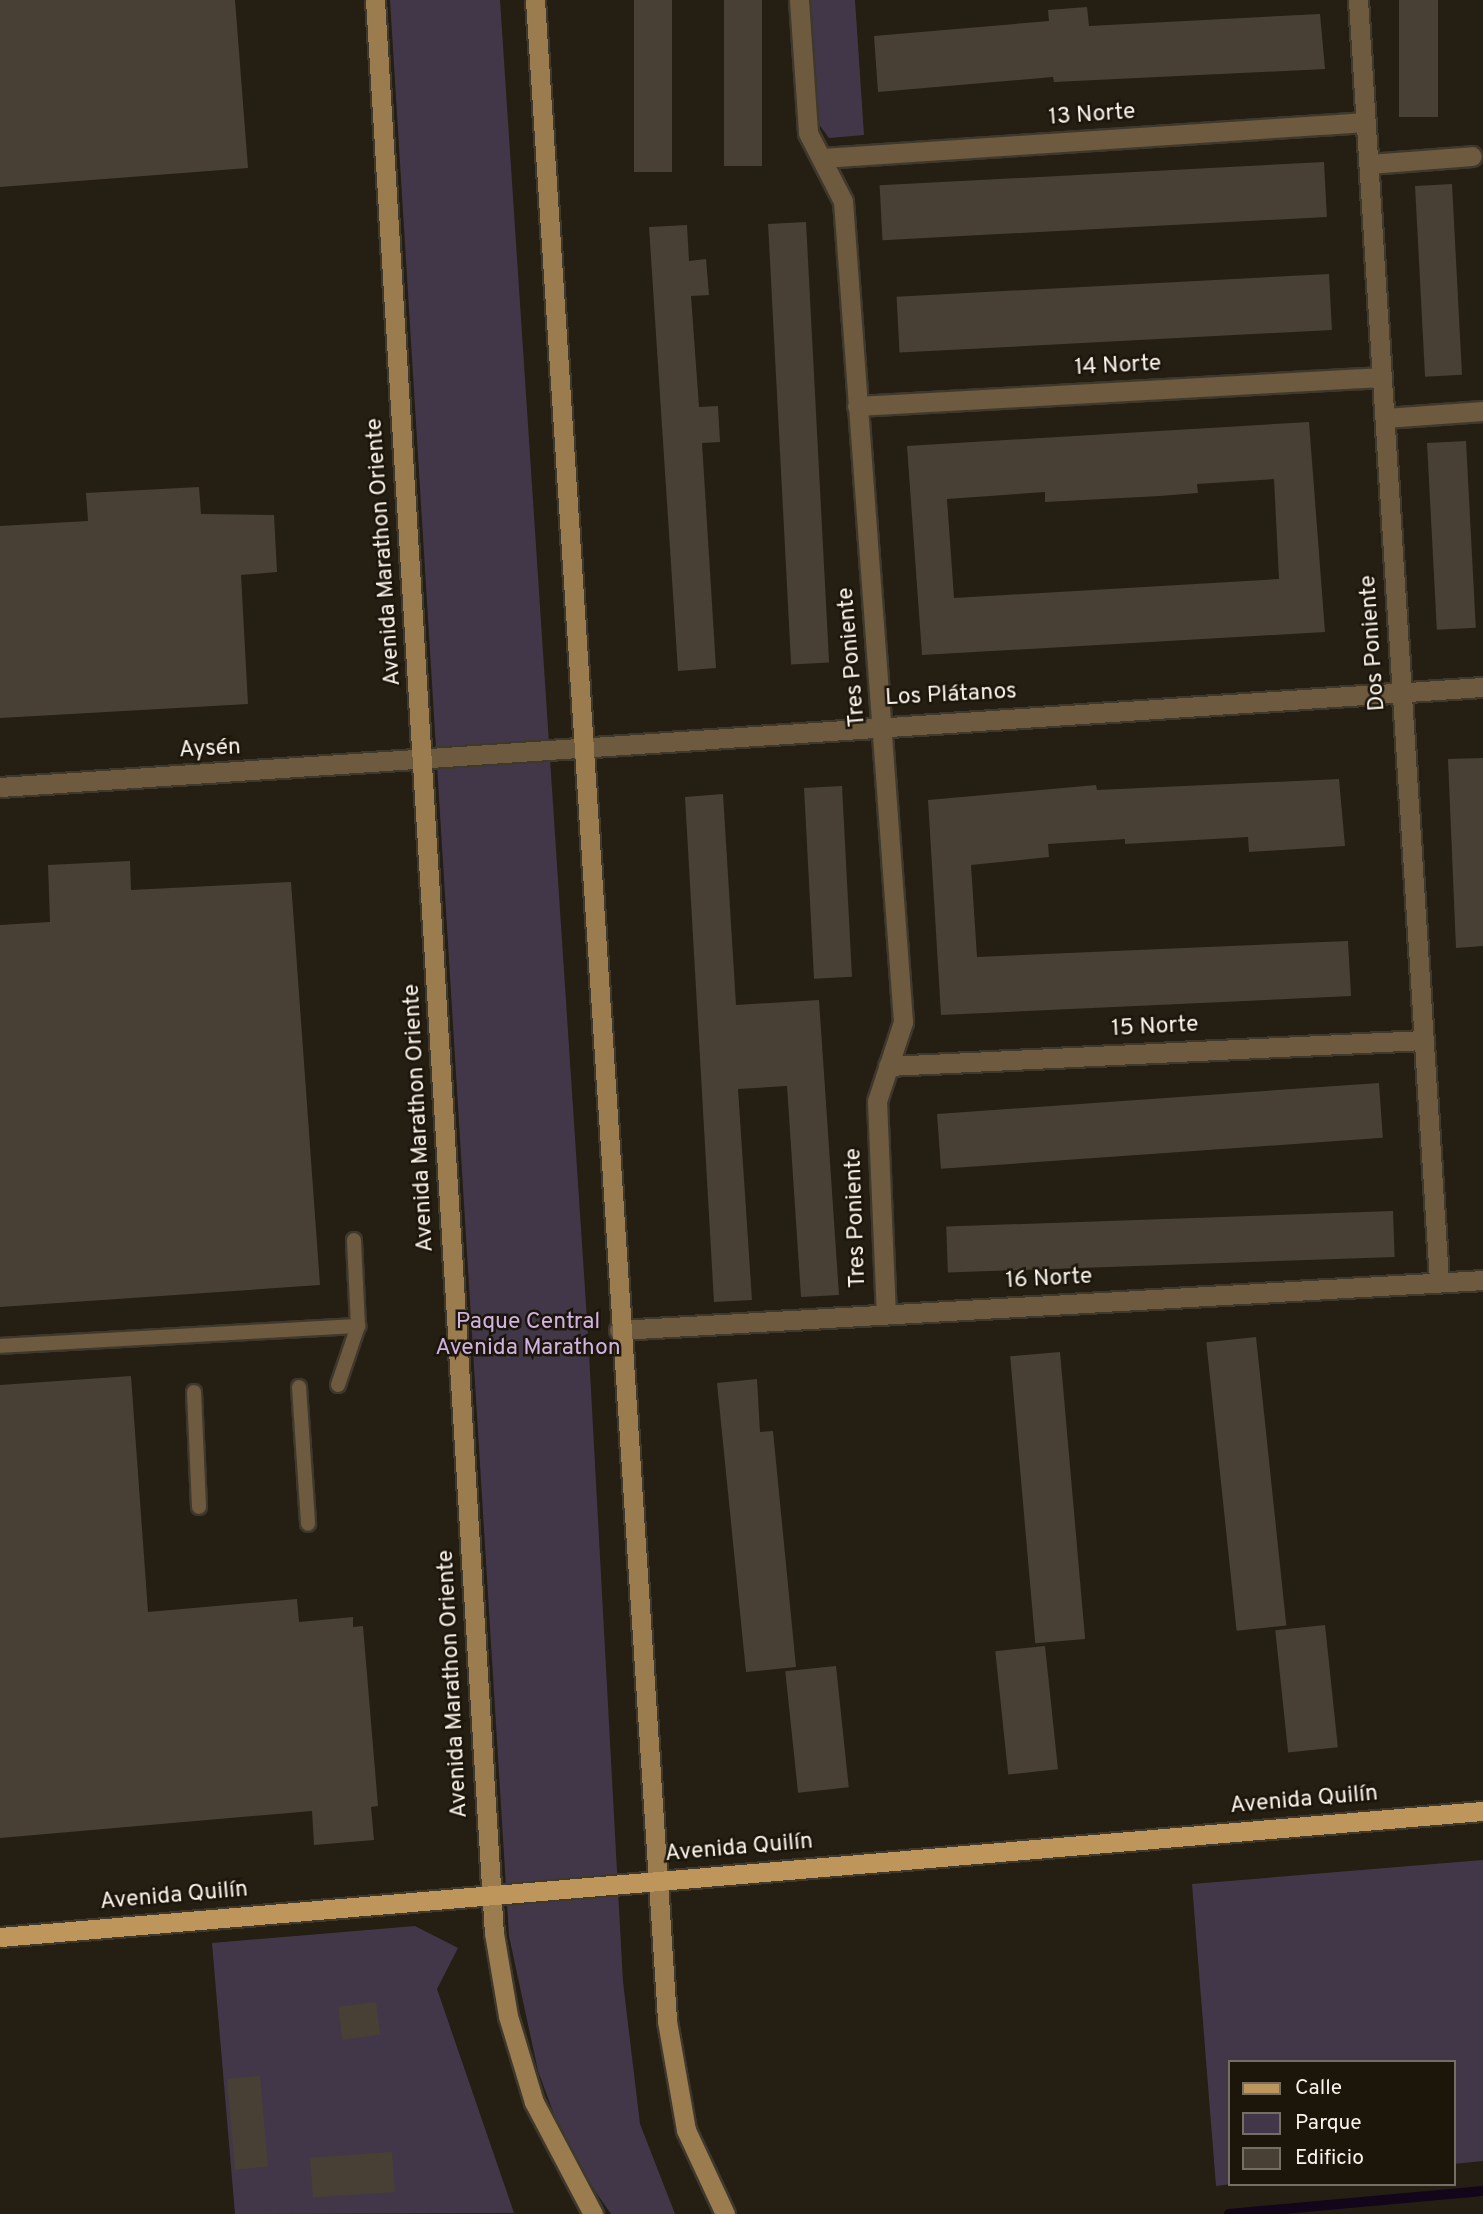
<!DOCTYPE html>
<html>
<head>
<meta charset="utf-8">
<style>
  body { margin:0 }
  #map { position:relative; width:1483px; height:2214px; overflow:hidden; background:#251e13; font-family:Overpass,sans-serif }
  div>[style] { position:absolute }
  .green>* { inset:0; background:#423749 }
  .stream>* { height:10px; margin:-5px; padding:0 5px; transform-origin:5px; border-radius:5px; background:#13061a }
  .building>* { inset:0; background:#484034; transform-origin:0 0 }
  .roads { filter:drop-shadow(2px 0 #3e382d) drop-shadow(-2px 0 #3e382d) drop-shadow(0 2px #3e382d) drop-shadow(0 -2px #3e382d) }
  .service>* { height:14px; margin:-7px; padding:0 7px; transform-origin:7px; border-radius:7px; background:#6e5a3f }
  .minor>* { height:19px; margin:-9.5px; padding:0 9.5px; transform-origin:9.5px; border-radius:9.5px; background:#6e5a3f }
  .secondary>* { height:19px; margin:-9.5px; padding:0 9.5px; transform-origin:9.5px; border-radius:9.5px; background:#9b7c4f }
  .primary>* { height:19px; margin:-9.5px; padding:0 9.5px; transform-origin:9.5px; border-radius:9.5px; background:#be955a }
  span { translate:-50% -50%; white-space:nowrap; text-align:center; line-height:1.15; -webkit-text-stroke:5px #1c150a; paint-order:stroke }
  .street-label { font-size:23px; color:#f9f4ed }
  .park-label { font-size:23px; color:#d0b2e4 }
  .legend { position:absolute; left:1228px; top:2060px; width:228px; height:126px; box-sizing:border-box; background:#1c150a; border:2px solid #746e65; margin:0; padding:9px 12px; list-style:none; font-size:21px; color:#f9f4ed }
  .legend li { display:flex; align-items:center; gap:14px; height:35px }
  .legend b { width:35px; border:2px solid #746e65 }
</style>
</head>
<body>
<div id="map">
  <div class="green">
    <div style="clip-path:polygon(390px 0,500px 0,588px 1335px,623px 1982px,640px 2124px,675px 2214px,611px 2214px,595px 2191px,561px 2133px,538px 2071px,509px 1936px)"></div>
    <div style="clip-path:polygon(807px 0,855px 0,864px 135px,829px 138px,815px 119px)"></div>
    <div style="clip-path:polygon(1483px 1860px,1483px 2161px,1453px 2164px,1453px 2062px,1229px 2062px,1232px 2184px,1216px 2186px,1192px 1884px)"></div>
    <div style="clip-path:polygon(415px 1926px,458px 1948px,437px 1989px,514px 2213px,235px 2214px,212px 1943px)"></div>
  </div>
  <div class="stream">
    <div style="left:1229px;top:2214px;width:255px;rotate:-5.2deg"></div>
  </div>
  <div class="building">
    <div style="clip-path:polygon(0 0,235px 0,248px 168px,0 187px)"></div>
    <div style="left:634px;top:0;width:38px;height:172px"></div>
    <div style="left:724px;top:0;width:38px;height:166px"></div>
    <div style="left:1399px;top:0;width:39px;height:117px"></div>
    <div style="clip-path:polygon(1087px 7px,1089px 26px,1320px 14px,1325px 69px,1054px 82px,1053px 77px,878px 92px,874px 36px,1049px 21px,1048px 10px)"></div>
    <div style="left:1324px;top:162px;width:55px;height:445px;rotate:87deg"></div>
    <div style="left:1452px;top:184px;width:191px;height:37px;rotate:87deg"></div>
    <div style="left:806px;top:222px;width:441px;height:38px;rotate:87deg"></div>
    <div style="clip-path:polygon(687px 225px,689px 261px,706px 259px,709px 295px,691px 296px,699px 407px,718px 406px,720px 442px,702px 443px,716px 668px,678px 671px,649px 227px)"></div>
    <div style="left:1329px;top:274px;width:56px;height:433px;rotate:87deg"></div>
    <div style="clip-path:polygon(evenodd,1309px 422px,1325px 632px,922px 655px,907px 446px,1309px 422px,1274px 479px,1279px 579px,954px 598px,947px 499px,1045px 492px,1045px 502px,1160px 496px,1198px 493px,1197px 484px,1274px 479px)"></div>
    <div style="left:1466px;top:441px;width:187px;height:39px;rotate:87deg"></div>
    <div style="clip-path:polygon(199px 487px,201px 514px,274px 515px,277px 572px,241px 575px,248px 704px,0 718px,0 526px,88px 521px,86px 493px)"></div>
    <div style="clip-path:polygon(1483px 758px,1483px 946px,1456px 948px,1448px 759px)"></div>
    <div style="clip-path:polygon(1339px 779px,1345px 846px,1249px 852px,1248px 837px,1125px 844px,1125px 839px,1048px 844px,1049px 857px,971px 865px,977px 957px,1348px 941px,1351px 996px,941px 1015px,928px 800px,1096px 785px,1097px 790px)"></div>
    <div style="left:842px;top:786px;width:191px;height:38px;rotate:87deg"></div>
    <div style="clip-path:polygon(723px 794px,736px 1005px,819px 1000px,839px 1295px,801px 1297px,787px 1086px,738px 1089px,752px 1300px,714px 1302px,685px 797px)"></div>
    <div style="clip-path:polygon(130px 861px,131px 890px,291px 882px,320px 1285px,0 1307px,0 925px,50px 922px,48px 865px)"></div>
    <div style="left:1379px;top:1083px;width:55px;height:443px;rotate:86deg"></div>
    <div style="left:1393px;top:1211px;width:46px;height:447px;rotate:88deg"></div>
    <div style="left:1256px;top:1337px;width:290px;height:50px;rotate:84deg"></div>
    <div style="left:1060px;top:1352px;width:288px;height:50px;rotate:85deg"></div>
    <div style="clip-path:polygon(131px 1376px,148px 1612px,297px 1599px,299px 1622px,353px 1617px,353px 1627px,363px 1626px,378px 1806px,371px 1807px,374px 1840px,314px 1845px,312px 1811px,0 1838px,0 1385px)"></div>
    <div style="clip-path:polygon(757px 1379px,760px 1432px,773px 1431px,796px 1667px,746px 1672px,717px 1383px)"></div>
    <div style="left:1325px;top:1625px;width:123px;height:50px;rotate:84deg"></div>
    <div style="left:1045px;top:1646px;width:124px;height:50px;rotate:84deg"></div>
    <div style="left:836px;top:1666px;width:122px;height:51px;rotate:84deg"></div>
    <div style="left:376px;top:2002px;width:33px;height:38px;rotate:83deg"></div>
    <div style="left:260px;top:2076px;width:91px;height:33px;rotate:85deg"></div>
    <div style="left:392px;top:2152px;width:40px;height:82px;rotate:86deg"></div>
  </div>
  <div class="roads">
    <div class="service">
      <div style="left:0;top:1346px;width:359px;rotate:-3.2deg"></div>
      <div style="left:338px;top:1385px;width:62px;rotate:-71.3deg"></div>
      <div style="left:358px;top:1326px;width:86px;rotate:-92.7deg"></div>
      <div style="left:299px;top:1387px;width:137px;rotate:86.2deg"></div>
      <div style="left:194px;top:1392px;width:115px;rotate:87.5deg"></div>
    </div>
    <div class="minor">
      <div style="left:799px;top:0;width:133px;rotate:86.1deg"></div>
      <div style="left:808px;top:133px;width:76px;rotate:62.8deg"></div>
      <div style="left:843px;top:201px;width:823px;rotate:85.82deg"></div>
      <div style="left:903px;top:1022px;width:83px;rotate:108.2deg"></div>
      <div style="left:877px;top:1101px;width:213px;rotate:87.6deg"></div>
      <div style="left:1358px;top:0;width:1285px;rotate:86.38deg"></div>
      <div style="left:822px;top:158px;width:545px;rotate:-3.79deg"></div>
      <div style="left:1369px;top:164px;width:103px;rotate:-4.4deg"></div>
      <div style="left:857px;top:406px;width:526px;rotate:-3.16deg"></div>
      <div style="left:1385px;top:418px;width:98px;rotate:-4.1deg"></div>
      <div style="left:0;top:787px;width:1486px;rotate:-3.86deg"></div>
      <div style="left:888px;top:1066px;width:537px;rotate:-2.78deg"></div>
      <div style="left:619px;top:1330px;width:865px;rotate:-3.31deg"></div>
    </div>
    <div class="secondary">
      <div style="left:375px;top:0;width:1937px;rotate:86.48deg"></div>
      <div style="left:494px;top:1933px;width:84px;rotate:80.4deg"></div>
      <div style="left:508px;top:2016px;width:90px;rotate:73.2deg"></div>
      <div style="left:534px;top:2102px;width:127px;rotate:62.2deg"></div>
      <div style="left:535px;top:0;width:2025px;rotate:86.26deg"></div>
      <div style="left:667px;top:2021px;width:111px;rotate:80.1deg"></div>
      <div style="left:686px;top:2130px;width:93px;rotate:65.1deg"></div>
    </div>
    <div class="primary">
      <div style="left:0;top:1937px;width:1488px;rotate:-4.86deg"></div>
    </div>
  </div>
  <div class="street-label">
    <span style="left:1092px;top:116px;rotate:-4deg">13 Norte</span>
    <span style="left:1118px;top:367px;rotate:-3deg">14 Norte</span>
    <span style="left:385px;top:552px;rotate:-94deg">Avenida Marathon Oriente</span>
    <span style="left:1374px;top:643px;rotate:-94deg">Dos Poniente</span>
    <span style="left:853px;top:657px;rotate:-95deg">Tres Poniente</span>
    <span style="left:951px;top:696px;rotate:-3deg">Los Plátanos</span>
    <span style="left:210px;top:750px;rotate:-3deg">Aysén</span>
    <span style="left:1155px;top:1028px;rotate:-3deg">15 Norte</span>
    <span style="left:420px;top:1118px;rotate:-93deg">Avenida Marathon Oriente</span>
    <span style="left:857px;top:1218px;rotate:-92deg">Tres Poniente</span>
    <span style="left:1049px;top:1280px;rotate:-3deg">16 Norte</span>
    <span style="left:454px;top:1684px;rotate:-93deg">Avenida Marathon Oriente</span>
    <span style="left:1304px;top:1801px;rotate:-5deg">Avenida Quilín</span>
    <span style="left:739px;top:1849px;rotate:-5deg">Avenida Quilín</span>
    <span style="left:174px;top:1897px;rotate:-5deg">Avenida Quilín</span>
  </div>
  <div class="park-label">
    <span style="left:528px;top:1336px">Paque Central<br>Avenida Marathon</span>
  </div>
  <ul class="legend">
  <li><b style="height:9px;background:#be955a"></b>Calle</li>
  <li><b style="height:19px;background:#423749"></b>Parque</li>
  <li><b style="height:19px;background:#484034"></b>Edificio</li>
  </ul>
</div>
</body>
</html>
